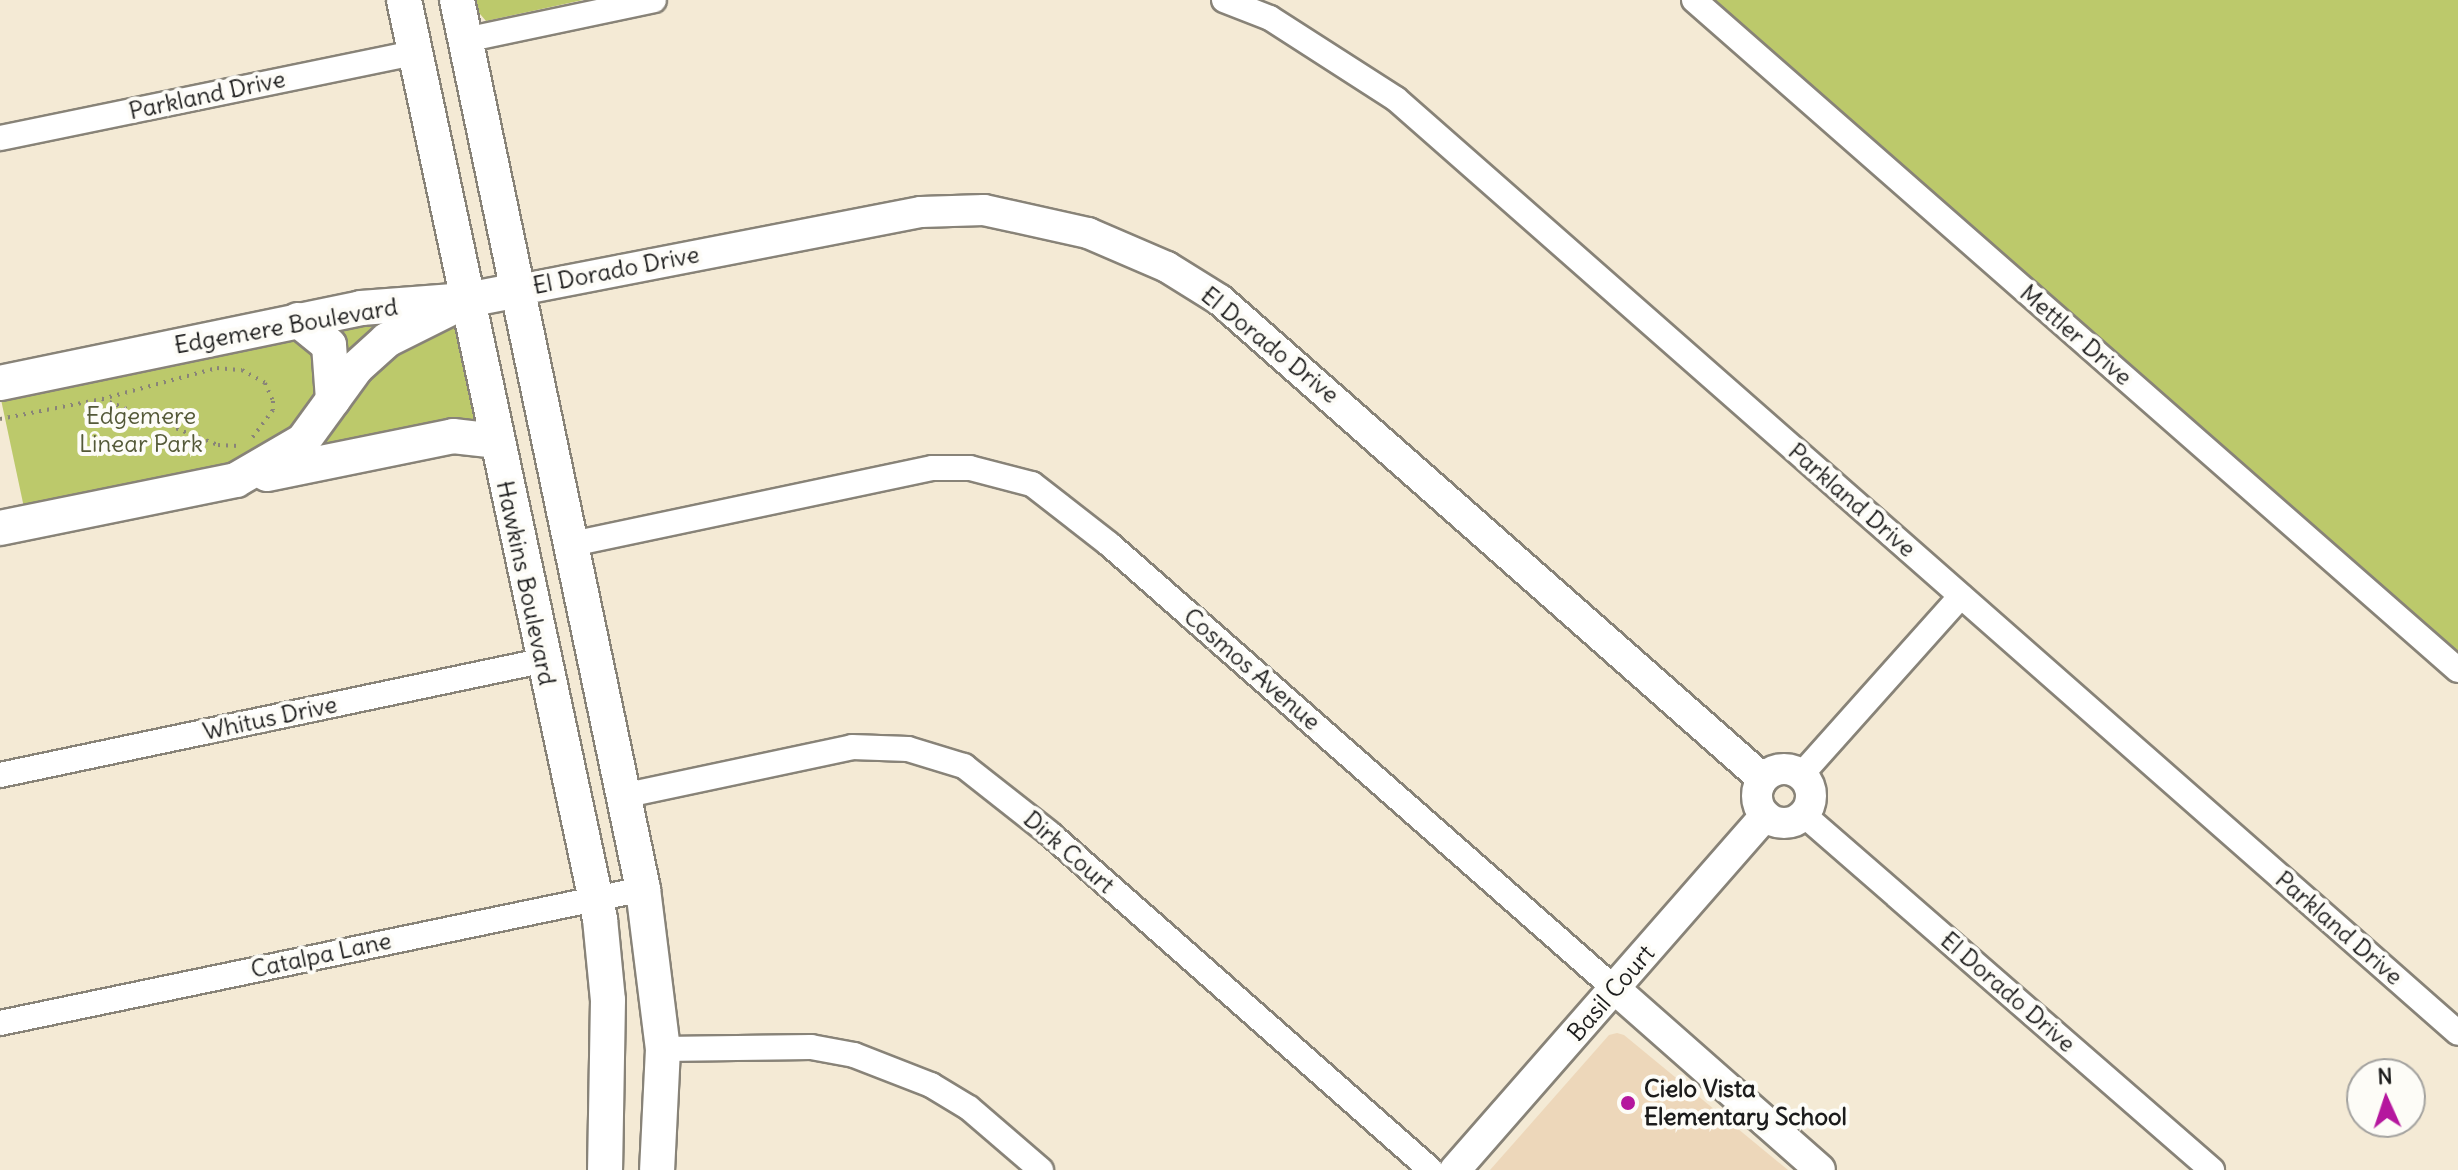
<!DOCTYPE html>
<html>
<head>
<meta charset="utf-8">
<style>
  body { margin:0 }
  #map { position:relative; width:2458px; height:1170px; overflow:hidden; background:#f4ead5; font-family:Delius,sans-serif }
  div>[style] { position:absolute }
  .built>* { inset:0; background:#edd7ba }
  .green>* { inset:0; background:#bcc96b; transform-origin:0 0 }
  .path>* { height:4px; margin-top:-2px; transform-origin:0; background:repeating-linear-gradient(90deg,#888378 0 2px,transparent 0 8px) }
  .roads { filter:drop-shadow(2px 0 #888378) drop-shadow(-2px 0 #888378) drop-shadow(0 2px #888378) drop-shadow(0 -2px #888378) }
  .minor>* { height:24px; margin:-12px; padding:0 12px; transform-origin:12px; border-radius:12px; background:#fff }
  .tertiary>* { height:30px; margin:-15px; padding:0 15px; transform-origin:15px; border-radius:15px; background:#fff }
  .tertiary>.ring { margin:-15px; padding:0; box-sizing:content-box; background:none; border:30px solid #fff; border-radius:50% }
  .secondary>* { height:34px; margin:-17px; padding:0 17px; transform-origin:17px; border-radius:17px; background:#fff }
  .dots>* { width:22px; height:22px; translate:-50% -50%; box-sizing:border-box; border:4px solid #fdfcf7; border-radius:50% }
  span { translate:-50% -50%; white-space:nowrap; text-align:center; line-height:1.15; -webkit-text-stroke:8px #fdfcf7; paint-order:stroke }
  .street-label { font-size:24px; color:#1c1c1c }
  .park-label { font-size:24px; color:#545938 }
  .poi-label { font-size:24px; color:#1c1c1c; font-weight:700 }
  .left { translate:0 -50%; text-align:left }
  .north { position:absolute; left:2346px; top:1058px; width:80px; height:80px; box-sizing:border-box; background:#fdfcf7; border:2px solid #a3a29f; border-radius:50%; rotate:357deg; font-size:22px; font-weight:700; line-height:32px; text-align:center; color:#1c1c1c }
  .north::after { content:''; display:block; margin:auto; width:28px; height:36px; background:#b5179e; clip-path:polygon(50% 0,100% 100%,50% 72%,0 100%) }
</style>
</head>
<body>
<div id="map">
  <div class="built">
    <div style="clip-path:polygon(1617px 1033px,1624px 1035px,1788px 1170px,1490px 1170px,1609px 1035px)"></div>
  </div>
  <div class="green">
    <div style="clip-path:polygon(468px 0,583px 0,486px 21px)"></div>
    <div style="clip-path:polygon(1714px 0,2458px 0,2458px 652px)"></div>
    <div style="left:451px;top:304px;width:125px;height:460px;rotate:78deg"></div>
  </div>
  <div class="path">
    <div style="left:102px;top:399px;width:119px;rotate:-15.1deg"></div>
    <div style="left:217px;top:368px;width:25px;rotate:5deg"></div>
    <div style="left:242px;top:370px;width:26px;rotate:29deg"></div>
    <div style="left:265px;top:383px;width:20px;rotate:66deg"></div>
    <div style="left:273px;top:401px;width:9px;rotate:90deg"></div>
    <div style="left:273px;top:410px;width:38px;rotate:127deg"></div>
    <div style="left:0;top:419px;width:104px;rotate:-11.1deg"></div>
    <div style="left:102px;top:399px;width:125px;rotate:21.6deg"></div>
    <div style="left:218px;top:445px;width:21px;rotate:3deg"></div>
  </div>
  <div class="roads">
    <div class="minor">
      <div style="left:1224px;top:0;width:49px;rotate:21.4deg"></div>
      <div style="left:1270px;top:18px;width:150px;rotate:32.7deg"></div>
      <div style="left:1396px;top:99px;width:1414px;rotate:41.33deg"></div>
      <div style="left:1694px;top:0;width:1016px;rotate:41.25deg"></div>
      <div style="left:465px;top:40px;width:193px;rotate:-11.9deg"></div>
      <div style="left:0;top:138px;width:424px;rotate:-11.6deg"></div>
      <div style="left:572px;top:544px;width:368px;rotate:-11.9deg"></div>
      <div style="left:932px;top:468px;width:38px"></div>
      <div style="left:970px;top:468px;width:64px;rotate:14.5deg"></div>
      <div style="left:1032px;top:484px;width:98px;rotate:37.9deg"></div>
      <div style="left:1109px;top:544px;width:674px;rotate:41.33deg"></div>
      <div style="left:0;top:775px;width:553px;rotate:-11.9deg"></div>
      <div style="left:1801px;top:775px;width:240px;rotate:-48.2deg"></div>
      <div style="left:627px;top:795px;width:230px;rotate:-12deg"></div>
      <div style="left:852px;top:747px;width:56px;rotate:2deg"></div>
      <div style="left:908px;top:749px;width:59px;rotate:16.9deg"></div>
      <div style="left:964px;top:766px;width:108px;rotate:38.2deg"></div>
      <div style="left:1049px;top:833px;width:509px;rotate:41.42deg"></div>
      <div style="left:1804px;top:815px;width:541px;rotate:41.03deg"></div>
      <div style="left:0;top:1023px;width:657px;rotate:-11.77deg"></div>
      <div style="left:663px;top:1049px;width:148px;rotate:-0.8deg"></div>
      <div style="left:811px;top:1047px;width:44px;rotate:10.5deg"></div>
      <div style="left:854px;top:1055px;width:83px;rotate:21.3deg"></div>
      <div style="left:931px;top:1085px;width:44px;rotate:31.2deg"></div>
      <div style="left:969px;top:1108px;width:95px;rotate:40.7deg"></div>
    </div>
    <div class="tertiary">
      <div style="left:519px;top:290px;width:409px;rotate:-11deg"></div>
      <div style="left:921px;top:212px;width:63px;rotate:-1.8deg"></div>
      <div style="left:984px;top:210px;width:107px;rotate:12.5deg"></div>
      <div style="left:1088px;top:233px;width:86px;rotate:23.3deg"></div>
      <div style="left:1167px;top:267px;width:62px;rotate:31.9deg"></div>
      <div style="left:1220px;top:300px;width:724px;rotate:41.42deg"></div>
      <div class="ring" style="left:1757px;top:769px;width:24px;height:24px"></div>
      <div style="left:1615px;top:989px;width:273px;rotate:41.4deg"></div>
      <div style="left:1455px;top:1170px;width:471px;rotate:-48.8deg"></div>
    </div>
    <div class="secondary">
      <div style="left:404px;top:0;width:940px;rotate:77.96deg"></div>
      <div style="left:600px;top:919px;width:81px;rotate:84.4deg"></div>
      <div style="left:608px;top:1000px;width:170px;rotate:91deg"></div>
      <div style="left:457px;top:0;width:908px;rotate:78.18deg"></div>
      <div style="left:643px;top:889px;width:161px;rotate:82.9deg"></div>
      <div style="left:663px;top:1049px;width:121px;rotate:92.8deg"></div>
      <div style="left:298px;top:320px;width:40px;rotate:39deg"></div>
      <div style="left:329px;top:345px;width:55px;rotate:85.8deg"></div>
      <div style="left:0;top:383px;width:369px;rotate:-11.7deg"></div>
      <div style="left:361px;top:308px;width:106px;rotate:-4.3deg"></div>
      <div style="left:467px;top:300px;width:53px;rotate:-10.9deg"></div>
      <div style="left:267px;top:474px;width:190px;rotate:-11.5deg"></div>
      <div style="left:453px;top:436px;width:43px;rotate:6.6deg"></div>
      <div style="left:0;top:528px;width:241px;rotate:-11.5deg"></div>
      <div style="left:236px;top:480px;width:78px;rotate:-30.2deg"></div>
      <div style="left:303px;top:441px;width:90px;rotate:-54deg"></div>
      <div style="left:356px;top:368px;width:42px;rotate:-42.1deg"></div>
      <div style="left:387px;top:340px;width:89px;rotate:-26.6deg"></div>
    </div>
  </div>
  <div class="dots">
    <div style="left:1628px;top:1103px;background:#b5179e"></div>
  </div>
  <div class="street-label">
    <span style="left:207px;top:95px;rotate:-12deg">Parkland Drive</span>
    <span style="left:616px;top:270px;rotate:-11deg">El Dorado Drive</span>
    <span style="left:286px;top:326px;rotate:-10deg">Edgemere Boulevard</span>
    <span style="left:2076px;top:335px;rotate:41deg">Mettler Drive</span>
    <span style="left:1270px;top:345px;rotate:39deg">El Dorado Drive</span>
    <span style="left:1852px;top:500px;rotate:41deg">Parkland Drive</span>
    <span style="left:526px;top:583px;rotate:78deg">Hawkins Boulevard</span>
    <span style="left:1252px;top:669px;rotate:41deg">Cosmos Avenue</span>
    <span style="left:270px;top:718px;rotate:-12deg">Whitus Drive</span>
    <span style="left:1069px;top:852px;rotate:41deg">Dirk Court</span>
    <span style="left:2339px;top:928px;rotate:41deg">Parkland Drive</span>
    <span style="left:321px;top:955px;rotate:-12deg">Catalpa Lane</span>
    <span style="left:2008px;top:992px;rotate:41deg">El Dorado Drive</span>
    <span style="left:1611px;top:993px;rotate:-49deg">Basil Court</span>
  </div>
  <div class="park-label">
    <span style="left:141px;top:430px">Edgemere<br>Linear Park</span>
  </div>
  <div class="poi-label">
    <span class="left" style="left:1644px;top:1103px">Cielo Vista<br>Elementary School</span>
  </div>
  <div class="north">N</div>
</div>
</body>
</html>
